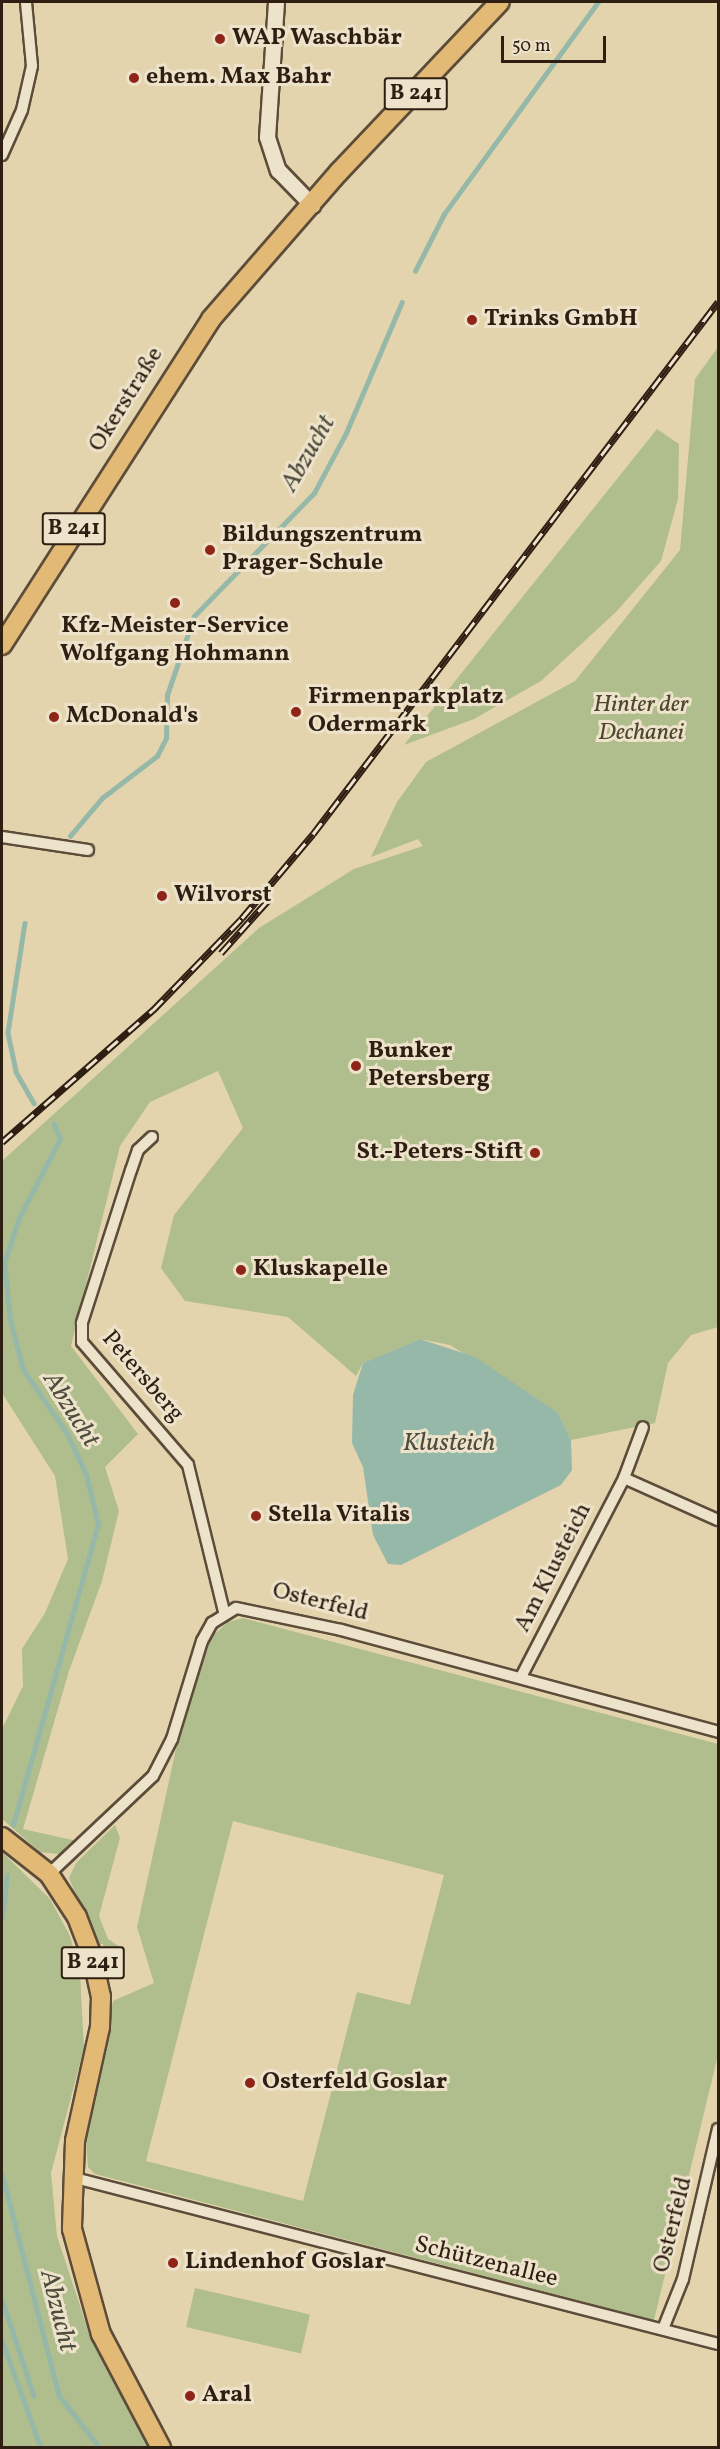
<!DOCTYPE html>
<html>
<head>
<meta charset="utf-8">
<style>
  body { margin:0 }
  #map { position:relative; width:720px; height:2449px; overflow:hidden; background:#e3d4ad; font-family:Vollkorn,serif }
  div>[style] { position:absolute }
  .green>* { inset:0; background:#b0bd8c; transform-origin:0 0 }
  .water>* { inset:0; background:#95b8a8 }
  .stream>* { height:4.5px; margin:-2.25px; padding:0 2.25px; transform-origin:2.25px; border-radius:2.25px; background:#95b8a8 }
  .roads { filter:drop-shadow(2px 0 #5c4c39) drop-shadow(-2px 0 #5c4c39) drop-shadow(0 2px #5c4c39) drop-shadow(0 -2px #5c4c39) }
  .minor>* { height:10px; margin:-5px; padding:0 5px; transform-origin:5px; border-radius:5px; background:#ede3ca }
  .secondary>* { height:15px; margin:-7.5px; padding:0 7.5px; transform-origin:7.5px; border-radius:7.5px; background:#ede3ca }
  .primary>* { height:18px; margin:-9px; padding:0 9px; transform-origin:9px; border-radius:9px; background:#e2ba76 }
  .rail>* { height:7px; margin-top:-3.5px; transform-origin:0; background:repeating-linear-gradient(90deg,#ede3ca 0 14px,#2f1e12 0 28px); box-sizing:border-box; border-block:2px solid #2f1e12 }
  .dots>* { width:16px; height:16px; translate:-50% -50%; box-sizing:border-box; border:3px solid #ede3ca; border-radius:50% }
  span { translate:-50% -50%; white-space:nowrap; text-align:center; line-height:1.15; -webkit-text-stroke:6px #ede3ca; paint-order:stroke }
  .shield-label span { padding:2px 4px; background:#ede3ca; border:2px solid; border-radius:4px; -webkit-text-stroke-width:0 }
  .shield-label { font-size:22px; color:#2f1e12; font-weight:700 }
  .poi-label { font-size:24px; color:#2f1e12; font-weight:700 }
  .left { translate:0 -50%; text-align:left }
  .right { translate:-100% -50%; text-align:right }
  .street-label { font-size:24px; color:#2f1e12 }
  .park-label { font-size:24px; color:#4f4630; font-style:italic }
  .water-label { font-size:26px; color:#4e4c3f; font-style:italic }
  .frame { position:absolute; inset:0; border:3px solid #2f1e12; pointer-events:none }
  .scale { position:absolute; left:501px; top:36px; width:105px; height:27px; box-sizing:border-box; border:3px solid #2f1e12; border-top:0; padding-left:8px; font-size:18px; line-height:21px; white-space:nowrap; color:#2f1e12; -webkit-text-stroke:4px #ede3ca; paint-order:stroke }
</style>
</head>
<body>
<div id="map">
  <div class="green">
    <div style="clip-path:polygon(718px 347px,718px 1327px,691px 1335px,668px 1363px,655px 1423px,571px 1440px,558px 1413px,450px 1345px,420px 1339px,363px 1363px,356px 1376px,288px 1317px,185px 1301px,161px 1268px,174px 1215px,243px 1128px,218px 1071px,150px 1102px,120px 1146px,71px 1346px,138px 1434px,105px 1467px,119px 1511px,102px 1581px,69px 1671px,23px 1829px,77px 1841px,59px 1854px,40px 1852px,2px 1819px,2px 1729px,23px 1686px,22px 1649px,45px 1613px,68px 1559px,55px 1476px,2px 1393px,2px 1161px,259px 928px,354px 869px,423px 846px,418px 839px,371px 857px,397px 802px,426px 762px,575px 681px,680px 550px,695px 379px)"></div>
    <div style="clip-path:polygon(657px 429px,679px 444px,678px 499px,661px 561px,616px 612px,541px 681px,474px 719px,404px 745px)"></div>
    <div style="clip-path:polygon(evenodd,243px 1618px,718px 1744px,718px 2055px,654px 2320px,95px 2174px,88px 2167px,86px 2141px,113px 2001px,154px 1983px,137px 1927px,176px 1749px,209px 1639px,228px 1622px,243px 1618px,233px 1821px,444px 1875px,410px 2005px,357px 1992px,303px 2201px,146px 2161px,233px 1821px)"></div>
    <div style="clip-path:polygon(115px 1825px,120px 1838px,99px 1916px,108px 1939px,120px 1947px,109px 1977px,103px 1944px,97px 1945px,69px 1878px,76px 1863px)"></div>
    <div style="clip-path:polygon(2px 1852px,50px 1899px,70px 1936px,80px 1974px,84px 2048px,51px 2173px,57px 2236px,91px 2339px,149px 2447px,2px 2447px)"></div>
    <div style="left:195px;top:2288px;width:118px;height:40px;rotate:13deg"></div>
  </div>
  <div class="water">
    <div style="clip-path:polygon(420px 1339px,475px 1357px,558px 1413px,571px 1440px,572px 1470px,561px 1485px,401px 1565px,388px 1564px,373px 1535px,363px 1467px,352px 1443px,353px 1395px,363px 1363px)"></div>
  </div>
  <div class="stream">
    <div style="left:415px;top:271px;width:64px;rotate:-63deg"></div>
    <div style="left:444px;top:214px;width:262px;rotate:-54deg"></div>
    <div style="left:70px;top:836px;width:50px;rotate:-49.9deg"></div>
    <div style="left:102px;top:798px;width:69px;rotate:-37.4deg"></div>
    <div style="left:157px;top:756px;width:20px;rotate:-63deg"></div>
    <div style="left:166px;top:738px;width:43px;rotate:-88.7deg"></div>
    <div style="left:167px;top:695px;width:83px;rotate:-71.1deg"></div>
    <div style="left:194px;top:616px;width:172px;rotate:-45.7deg"></div>
    <div style="left:314px;top:493px;width:68px;rotate:-61.9deg"></div>
    <div style="left:346px;top:433px;width:142px;rotate:-66.9deg"></div>
    <div style="left:25px;top:923px;width:111px;rotate:98.8deg"></div>
    <div style="left:8px;top:1033px;width:40px;rotate:78deg"></div>
    <div style="left:16px;top:1072px;width:36px;rotate:60deg"></div>
    <div style="left:13px;top:1825px;width:313px;rotate:-74.2deg"></div>
    <div style="left:98px;top:1524px;width:50px;rotate:-103.8deg"></div>
    <div style="left:86px;top:1475px;width:45px;rotate:-114.9deg"></div>
    <div style="left:67px;top:1434px;width:78px;rotate:-124.5deg"></div>
    <div style="left:23px;top:1370px;width:52px;rotate:-104.6deg"></div>
    <div style="left:10px;top:1320px;width:57px;rotate:-96deg"></div>
    <div style="left:4px;top:1263px;width:47px;rotate:-71.6deg"></div>
    <div style="left:19px;top:1218px;width:89px;rotate:-62.6deg"></div>
    <div style="left:60px;top:1139px;width:16px;rotate:-112deg"></div>
    <div style="left:2px;top:1918px;width:43px;rotate:-83.4deg"></div>
    <div style="left:2px;top:2173px;width:229px;rotate:75.6deg"></div>
    <div style="left:59px;top:2395px;width:67px;rotate:52.3deg"></div>
    <div style="left:2px;top:2299px;width:102px;rotate:71.7deg"></div>
    <div style="left:2px;top:2340px;width:115px;rotate:70.1deg"></div>
  </div>
  <div class="roads">
    <div class="minor">
      <div style="left:2px;top:155px;width:49px;rotate:-66deg"></div>
      <div style="left:22px;top:110px;width:45px;rotate:-77.2deg"></div>
      <div style="left:32px;top:66px;width:64px;rotate:-95.4deg"></div>
      <div style="left:2px;top:837px;width:87px;rotate:8.6deg"></div>
      <div style="left:152px;top:1137px;width:19px;rotate:137deg"></div>
      <div style="left:138px;top:1150px;width:21px;rotate:109deg"></div>
      <div style="left:131px;top:1170px;width:161px;rotate:107.8deg"></div>
      <div style="left:82px;top:1323px;width:19px;rotate:90deg"></div>
      <div style="left:82px;top:1342px;width:162px;rotate:49.2deg"></div>
      <div style="left:188px;top:1465px;width:151px;rotate:76.2deg"></div>
      <div style="left:624px;top:1478px;width:103px;rotate:24.1deg"></div>
      <div style="left:521px;top:1677px;width:224px;rotate:-62.6deg"></div>
      <div style="left:624px;top:1478px;width:54px;rotate:-69.6deg"></div>
      <div style="left:49px;top:1874px;width:143px;rotate:-43.3deg"></div>
      <div style="left:153px;top:1776px;width:42px;rotate:-62.8deg"></div>
      <div style="left:172px;top:1739px;width:102px;rotate:-73deg"></div>
      <div style="left:202px;top:1641px;width:21px;rotate:-61deg"></div>
      <div style="left:212px;top:1623px;width:28px;rotate:-32deg"></div>
      <div style="left:236px;top:1608px;width:107px;rotate:11.8deg"></div>
      <div style="left:341px;top:1630px;width:391px;rotate:15.1deg"></div>
      <div style="left:71px;top:2177px;width:668px;rotate:14.47deg"></div>
      <div style="left:663px;top:2329px;width:54px;rotate:-68.2deg"></div>
      <div style="left:683px;top:2279px;width:154px;rotate:-76.9deg"></div>
    </div>
    <div class="secondary">
      <div style="left:276px;top:2px;width:135px;rotate:93.8deg"></div>
      <div style="left:267px;top:137px;width:35px;rotate:72deg"></div>
      <div style="left:278px;top:170px;width:49px;rotate:45.8deg"></div>
    </div>
    <div class="primary">
      <div style="left:2px;top:645px;width:387px;rotate:-57.3deg"></div>
      <div style="left:211px;top:319px;width:195px;rotate:-49deg"></div>
      <div style="left:339px;top:172px;width:234px;rotate:-46.6deg"></div>
      <div style="left:2px;top:1837px;width:60px;rotate:38.2deg"></div>
      <div style="left:49px;top:1874px;width:51px;rotate:56.9deg"></div>
      <div style="left:77px;top:1917px;width:42px;rotate:69deg"></div>
      <div style="left:92px;top:1956px;width:42px;rotate:77.6deg"></div>
      <div style="left:101px;top:1997px;width:30px;rotate:92deg"></div>
      <div style="left:100px;top:2027px;width:117px;rotate:102.4deg"></div>
      <div style="left:75px;top:2141px;width:88px;rotate:92deg"></div>
      <div style="left:72px;top:2229px;width:109px;rotate:74.6deg"></div>
      <div style="left:101px;top:2334px;width:129px;rotate:62.2deg"></div>
    </div>
  </div>
  <div class="rail">
    <div style="left:221px;top:953px;width:75px;rotate:-48.2deg"></div>
    <div style="left:2px;top:1142px;width:201px;rotate:-41.2deg"></div>
    <div style="left:153px;top:1010px;width:128px;rotate:-45.9deg"></div>
    <div style="left:242px;top:918px;width:110px;rotate:-49.8deg"></div>
    <div style="left:313px;top:834px;width:669px;rotate:-52.72deg"></div>
  </div>
  <div class="dots">
    <div style="left:220px;top:39px;background:#8f2418"></div>
    <div style="left:134px;top:78px;background:#8f2418"></div>
    <div style="left:472px;top:320px;background:#8f2418"></div>
    <div style="left:210px;top:550px;background:#8f2418"></div>
    <div style="left:175px;top:603px;background:#8f2418"></div>
    <div style="left:296px;top:712px;background:#8f2418"></div>
    <div style="left:54px;top:717px;background:#8f2418"></div>
    <div style="left:162px;top:896px;background:#8f2418"></div>
    <div style="left:356px;top:1066px;background:#8f2418"></div>
    <div style="left:535px;top:1153px;background:#8f2418"></div>
    <div style="left:241px;top:1270px;background:#8f2418"></div>
    <div style="left:256px;top:1516px;background:#8f2418"></div>
    <div style="left:250px;top:2083px;background:#8f2418"></div>
    <div style="left:173px;top:2263px;background:#8f2418"></div>
    <div style="left:190px;top:2396px;background:#8f2418"></div>
  </div>
  <div class="shield-label">
    <span style="left:416px;top:94px">B 241</span>
    <span style="left:74px;top:529px">B 241</span>
    <span style="left:93px;top:1963px">B 241</span>
  </div>
  <div class="poi-label">
    <span class="left" style="left:232px;top:39px">WAP Waschbär</span>
    <span class="left" style="left:146px;top:78px">ehem. Max Bahr</span>
    <span class="left" style="left:484px;top:320px">Trinks GmbH</span>
    <span class="left" style="left:222px;top:550px">Bildungszentrum<br>Prager-Schule</span>
    <span style="left:175px;top:641px">Kfz-Meister-Service<br>Wolfgang Hohmann</span>
    <span class="left" style="left:308px;top:712px">Firmenparkplatz<br>Odermark</span>
    <span class="left" style="left:66px;top:717px">McDonald's</span>
    <span class="left" style="left:174px;top:896px">Wilvorst</span>
    <span class="left" style="left:368px;top:1066px">Bunker<br>Petersberg</span>
    <span class="right" style="left:523px;top:1153px">St.-Peters-Stift</span>
    <span class="left" style="left:253px;top:1270px">Kluskapelle</span>
    <span class="left" style="left:268px;top:1516px">Stella Vitalis</span>
    <span class="left" style="left:262px;top:2083px">Osterfeld Goslar</span>
    <span class="left" style="left:185px;top:2263px">Lindenhof Goslar</span>
    <span class="left" style="left:202px;top:2396px">Aral</span>
  </div>
  <div class="street-label">
    <span style="left:127px;top:400px;rotate:-58deg">Okerstraße</span>
    <span style="left:142px;top:1377px;rotate:49deg">Petersberg</span>
    <span style="left:554px;top:1568px;rotate:-63deg">Am Klusteich</span>
    <span style="left:320px;top:1603px;rotate:14deg">Osterfeld</span>
    <span style="left:674px;top:2225px;rotate:-76deg">Osterfeld</span>
    <span style="left:486px;top:2263px;rotate:14deg">Schützenallee</span>
  </div>
  <div class="park-label">
    <span style="left:641px;top:720px">Hinter der<br>Dechanei</span>
  </div>
  <div class="water-label">
    <span style="left:309px;top:454px;rotate:-60deg">Abzucht</span>
    <span style="left:70px;top:1410px;rotate:58deg">Abzucht</span>
    <span style="left:449px;top:1444px">Klusteich</span>
    <span style="left:57px;top:2311px;rotate:76deg">Abzucht</span>
  </div>
  <div class="frame"></div>
  <div class="scale">50 m</div>
</div>
</body>
</html>
